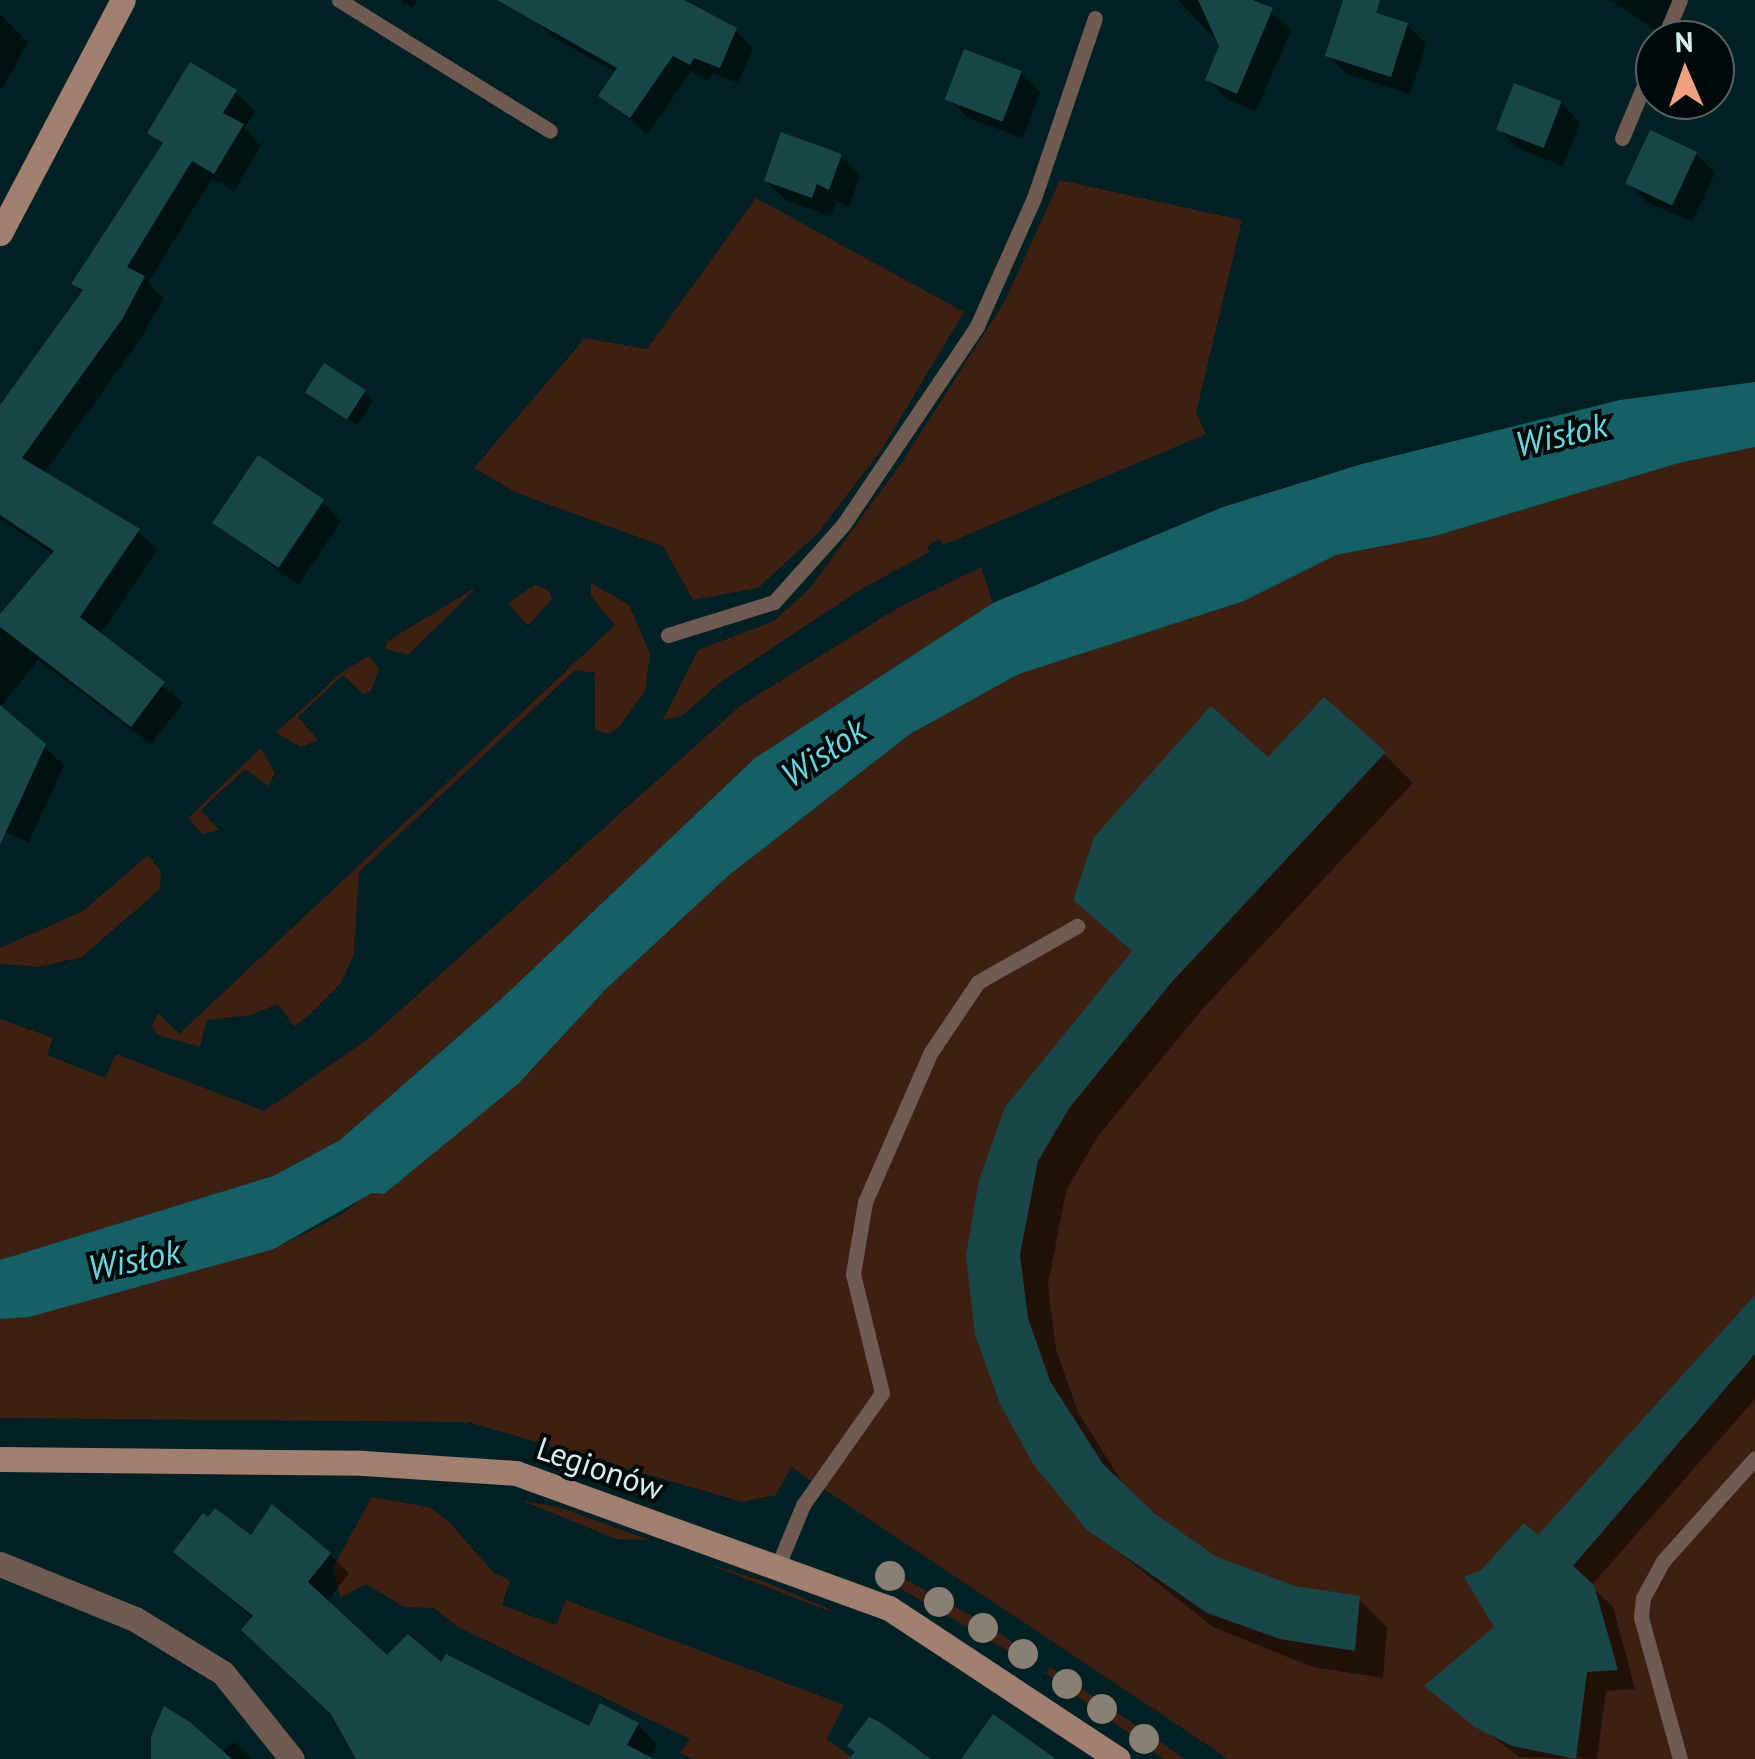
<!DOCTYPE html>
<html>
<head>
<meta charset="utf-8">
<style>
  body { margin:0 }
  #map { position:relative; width:1755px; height:1759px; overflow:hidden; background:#002023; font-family:"PT Sans",sans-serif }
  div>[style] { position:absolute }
  .green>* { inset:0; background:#3e2012 }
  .water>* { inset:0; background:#156065 }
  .shadow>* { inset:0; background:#0007 }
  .building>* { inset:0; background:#184649; transform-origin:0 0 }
  .lane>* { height:15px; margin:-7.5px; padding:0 7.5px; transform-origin:7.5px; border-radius:7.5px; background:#705b52 }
  .street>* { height:25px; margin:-12.5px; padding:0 12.5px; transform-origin:12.5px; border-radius:12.5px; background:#705b52 }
  .secondary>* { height:25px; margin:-12.5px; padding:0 12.5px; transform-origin:12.5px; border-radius:12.5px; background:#a17f71 }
  .trees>* { width:30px; height:30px; margin:-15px; border-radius:50%; background:#8a7f74 }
  span { translate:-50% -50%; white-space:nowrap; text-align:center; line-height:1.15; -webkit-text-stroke:8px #000809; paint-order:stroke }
  .street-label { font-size:32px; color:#d7eeef }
  .water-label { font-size:35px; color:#69d5dc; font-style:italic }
  .north { position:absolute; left:1635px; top:20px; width:100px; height:100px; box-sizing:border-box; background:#000809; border:2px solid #566465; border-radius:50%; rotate:358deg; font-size:28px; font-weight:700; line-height:40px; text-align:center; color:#d7eeef }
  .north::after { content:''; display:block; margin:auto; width:35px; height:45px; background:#f1a17d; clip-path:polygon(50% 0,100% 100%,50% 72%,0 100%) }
</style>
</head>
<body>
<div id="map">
  <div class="green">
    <div style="clip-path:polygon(1060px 180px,1242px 220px,1196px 413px,1206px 434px,943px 545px,939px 539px,927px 546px,930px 552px,863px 588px,722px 681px,682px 716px,663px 720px,698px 650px,774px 621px,810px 588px,902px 462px,1005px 301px)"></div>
    <div style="clip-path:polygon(756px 198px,964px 312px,882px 449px,818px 533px,758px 588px,693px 600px,663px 546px,517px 493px,474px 468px,585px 338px,647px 349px)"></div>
    <div style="clip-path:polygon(1755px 447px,1755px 1759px,1228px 1759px,791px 1467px,776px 1495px,742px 1502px,468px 1422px,0 1418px,0 1319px,274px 1249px,339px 1216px,519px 1083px,606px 989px,728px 876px,910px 734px,1019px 674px,1244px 601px,1336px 555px,1435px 536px,1679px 463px)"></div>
    <div style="clip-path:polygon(981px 567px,993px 603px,755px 758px,499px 1001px,340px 1140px,273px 1176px,0 1260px,0 1019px,53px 1038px,47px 1055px,105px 1078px,116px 1054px,264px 1111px,368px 1039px,740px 706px,896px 609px)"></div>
    <div style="clip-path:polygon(591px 583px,629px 605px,650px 654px,645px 691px,619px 727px,609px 734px,595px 730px,595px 673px,575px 670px,359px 872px,354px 954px,341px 983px,308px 1016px,294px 1027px,278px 1004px,251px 1015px,207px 1020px,200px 1047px,157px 1035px,152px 1026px,158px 1013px,179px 1034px,615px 625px,591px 596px)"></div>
    <div style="clip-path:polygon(535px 585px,549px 590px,552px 599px,528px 626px,508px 603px)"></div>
    <div style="clip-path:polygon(477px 587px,408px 655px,386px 649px,386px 642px)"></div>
    <div style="clip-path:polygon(369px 656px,379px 669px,371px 691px,363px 694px,343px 675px,298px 717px,318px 740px,301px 747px,276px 733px,342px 672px)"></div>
    <div style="clip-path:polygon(261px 748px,275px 773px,268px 786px,245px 769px,201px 810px,219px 830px,203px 834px,188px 818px)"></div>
    <div style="clip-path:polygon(148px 855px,161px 871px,160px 889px,82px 957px,38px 967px,0 964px,0 948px,83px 911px)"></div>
    <div style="clip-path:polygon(372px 1497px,429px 1507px,448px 1521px,494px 1573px,510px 1580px,502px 1605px,556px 1625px,566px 1600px,844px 1705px,827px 1739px,854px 1759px,692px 1759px,680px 1753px,690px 1739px,458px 1627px,434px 1608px,404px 1607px,366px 1584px,340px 1598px,333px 1567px)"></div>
    <div style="clip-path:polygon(520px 1500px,562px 1508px,650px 1540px,616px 1539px)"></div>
    <div style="clip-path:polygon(703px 1562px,763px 1581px,834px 1611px,823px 1609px)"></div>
    <div style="clip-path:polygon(883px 1567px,988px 1625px,1034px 1658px,1026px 1661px,877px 1575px)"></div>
    <div style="clip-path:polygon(1050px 1667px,1137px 1726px,1185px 1759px,1164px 1759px,1046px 1673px)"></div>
  </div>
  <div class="water">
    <div style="clip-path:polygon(1755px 382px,1755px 447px,1679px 463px,1435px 536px,1336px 555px,1244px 601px,1019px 674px,910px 734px,728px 876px,606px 989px,519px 1083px,384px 1194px,372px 1193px,274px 1249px,29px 1317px,0 1319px,0 1260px,273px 1176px,340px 1140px,499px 1001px,755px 758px,993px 603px,1223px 507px,1362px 464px,1620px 400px)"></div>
  </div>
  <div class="shadow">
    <div style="clip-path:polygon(401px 0,418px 0,412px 8px)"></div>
    <div style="clip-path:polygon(544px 0,679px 0,735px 30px,753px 48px,738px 83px,712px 73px,708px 81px,691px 71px,648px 134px,601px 96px,617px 73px,551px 36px,534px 18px)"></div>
    <div style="clip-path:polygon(1178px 0,1259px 0,1291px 30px,1256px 111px,1227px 99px,1208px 80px,1222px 46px)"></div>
    <div style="clip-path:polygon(1610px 0,1684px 0,1666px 36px)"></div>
    <div style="clip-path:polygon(0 14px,28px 42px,2px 89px,0 88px)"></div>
    <div style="clip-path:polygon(1407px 25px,1426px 44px,1410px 94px,1347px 74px,1328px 55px)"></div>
    <div style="clip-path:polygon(1021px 73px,1040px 92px,1023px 138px,968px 118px,949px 99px)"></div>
    <div style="clip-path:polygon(235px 92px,255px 111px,244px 128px,261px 145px,234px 191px,212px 178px,148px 283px,163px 298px,141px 338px,44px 473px,138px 531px,157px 550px,100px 635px,183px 703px,151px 744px,38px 660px,0 708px,0 622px,54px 555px,0 519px,0 416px,84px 293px,74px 284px,164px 146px,150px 133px)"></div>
    <div style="clip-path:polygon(1561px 103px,1580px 122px,1563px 166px,1518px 148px,1499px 129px)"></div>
    <div style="clip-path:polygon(1696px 154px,1715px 173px,1692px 222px,1647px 202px,1628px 183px)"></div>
    <div style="clip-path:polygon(841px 156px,860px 175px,849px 207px,836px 201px,831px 216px,786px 200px,766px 181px)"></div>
    <div style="clip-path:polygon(309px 391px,364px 392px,373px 401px,357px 425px)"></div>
    <div style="clip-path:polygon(322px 502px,341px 521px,298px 585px,215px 523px)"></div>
    <div style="clip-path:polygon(0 708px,64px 765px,29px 842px,0 830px)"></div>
    <div style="clip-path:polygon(1384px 754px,1413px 783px,1200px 1012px,1098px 1136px,1066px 1191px,1048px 1285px,1056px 1349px,1078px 1412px,1129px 1493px,1214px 1559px,1295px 1588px,1358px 1598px,1387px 1627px,1383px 1678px,1312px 1667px,1213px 1627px,1088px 1528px,969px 1255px,1134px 953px,1076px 900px,1268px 761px)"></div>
    <div style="clip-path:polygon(1755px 1296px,1755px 1399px,1591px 1586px,1613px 1607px,1635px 1689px,1606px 1691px,1597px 1759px,1519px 1757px,1427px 1686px,1498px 1628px,1538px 1539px)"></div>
    <div style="clip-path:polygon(251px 1538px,330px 1554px,349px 1574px,326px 1602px,387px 1658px,442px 1666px,590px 1729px,638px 1725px,657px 1744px,649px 1759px,361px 1759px,334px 1715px,254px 1619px,176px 1552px)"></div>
    <div style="clip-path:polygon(235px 1742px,252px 1759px,168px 1759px,221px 1752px)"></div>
  </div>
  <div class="building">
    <div style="clip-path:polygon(497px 0,684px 0,737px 28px,720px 68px,694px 58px,690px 65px,673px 56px,630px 118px,598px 96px,617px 68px)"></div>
    <div style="clip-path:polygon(1198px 0,1253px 0,1273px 8px,1237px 94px,1205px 80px,1219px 46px)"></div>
    <div style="clip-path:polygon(1343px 0,1380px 0,1376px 13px,1408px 23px,1391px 77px,1325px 56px)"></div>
    <div style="left:964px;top:49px;width:62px;height:54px;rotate:21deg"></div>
    <div style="clip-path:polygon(190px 62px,237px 90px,223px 113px,244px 124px,214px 174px,192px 161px,127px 267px,145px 276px,123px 318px,22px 458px,140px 529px,80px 617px,165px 682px,131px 727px,0 627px,0 614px,54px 551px,0 515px,0 405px,83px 290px,71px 284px,163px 143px,147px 133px)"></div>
    <div style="left:1514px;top:83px;width:51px;height:50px;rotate:21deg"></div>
    <div style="left:1650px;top:130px;width:52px;height:59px;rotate:25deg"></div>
    <div style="clip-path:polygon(781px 132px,842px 154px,829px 190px,817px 184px,812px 198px,764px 181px)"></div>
    <div style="left:324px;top:363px;width:50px;height:35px;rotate:33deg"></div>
    <div style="left:258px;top:455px;width:80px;height:82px;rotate:34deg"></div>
    <div style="clip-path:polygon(1324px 697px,1386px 752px,1171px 983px,1070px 1107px,1038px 1161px,1020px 1255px,1028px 1318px,1050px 1381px,1103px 1464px,1154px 1513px,1215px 1556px,1295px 1586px,1360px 1596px,1355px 1651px,1280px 1639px,1207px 1613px,1087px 1530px,1033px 1464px,1000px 1404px,975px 1335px,966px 1256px,979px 1180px,1005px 1107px,1132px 951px,1073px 900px,1094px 837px,1211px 706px,1268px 757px)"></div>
    <div style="clip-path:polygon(0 705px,46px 744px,0 845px)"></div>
    <div style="clip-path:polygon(1755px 1295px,1755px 1354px,1573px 1566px,1594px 1585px,1618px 1670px,1587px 1672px,1576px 1759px,1512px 1746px,1475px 1727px,1424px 1686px,1494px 1627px,1464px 1577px,1481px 1570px,1524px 1523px,1538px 1535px)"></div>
    <div style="clip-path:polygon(272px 1504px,331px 1553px,308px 1582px,387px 1655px,408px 1634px,441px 1662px,446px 1654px,589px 1726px,600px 1703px,639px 1723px,627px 1745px,654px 1759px,356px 1759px,331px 1714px,241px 1630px,253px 1616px,173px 1552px,203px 1513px,208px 1517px,215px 1508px,251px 1535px)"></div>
    <div style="clip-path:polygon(164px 1706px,190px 1722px,232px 1759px,151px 1759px,151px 1736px)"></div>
    <div style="clip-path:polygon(993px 1714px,1056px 1759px,961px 1759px)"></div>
    <div style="clip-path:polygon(869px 1717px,883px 1724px,931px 1759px,848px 1759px,855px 1752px,847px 1746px)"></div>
  </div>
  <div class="lane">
    <div style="left:339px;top:0;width:248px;rotate:31.8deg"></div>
    <div style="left:1663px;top:40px;width:43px;rotate:-67deg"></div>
    <div style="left:1622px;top:138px;width:86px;rotate:-67.3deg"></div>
    <div style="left:668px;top:635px;width:111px;rotate:-17.3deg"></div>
    <div style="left:774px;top:602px;width:103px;rotate:-48.1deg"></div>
    <div style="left:843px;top:525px;width:240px;rotate:-56deg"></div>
    <div style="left:977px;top:326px;width:140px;rotate:-66deg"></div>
    <div style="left:1034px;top:198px;width:190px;rotate:-71.3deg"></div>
    <div style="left:779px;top:1563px;width:63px;rotate:-67.5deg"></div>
    <div style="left:803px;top:1505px;width:137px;rotate:-54.8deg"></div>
    <div style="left:882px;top:1393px;width:122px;rotate:-103.7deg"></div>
    <div style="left:853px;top:1274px;width:73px;rotate:-80.5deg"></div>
    <div style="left:865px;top:1202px;width:164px;rotate:-66.3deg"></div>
    <div style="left:931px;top:1052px;width:84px;rotate:-56.1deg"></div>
    <div style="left:978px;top:982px;width:114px;rotate:-29.5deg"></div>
    <div style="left:1680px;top:1759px;width:147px;rotate:-105.4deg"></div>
    <div style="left:1641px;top:1617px;width:19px;rotate:-84deg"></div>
    <div style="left:1643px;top:1598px;width:42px;rotate:-61.6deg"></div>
    <div style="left:1663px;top:1561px;width:138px;rotate:-48.2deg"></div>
  </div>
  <div class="street">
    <div style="left:0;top:1564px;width:146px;rotate:22.2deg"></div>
    <div style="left:135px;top:1619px;width:103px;rotate:31.5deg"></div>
    <div style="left:223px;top:1673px;width:110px;rotate:51.3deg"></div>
  </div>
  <div class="secondary">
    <div style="left:0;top:233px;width:263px;rotate:-62.2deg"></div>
    <div style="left:0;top:1459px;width:363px;rotate:0.6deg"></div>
    <div style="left:363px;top:1463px;width:153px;rotate:3.7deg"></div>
    <div style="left:516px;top:1473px;width:397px;rotate:19.9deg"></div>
    <div style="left:889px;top:1608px;width:274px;rotate:33.4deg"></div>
  </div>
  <div class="trees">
    <div style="left:890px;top:1576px"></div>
    <div style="left:939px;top:1602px"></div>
    <div style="left:983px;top:1628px"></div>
    <div style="left:1023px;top:1654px"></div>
    <div style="left:1067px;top:1684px"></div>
    <div style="left:1102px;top:1709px"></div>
    <div style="left:1144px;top:1739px"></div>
  </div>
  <div class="street-label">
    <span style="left:600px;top:1468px;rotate:19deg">Legionów</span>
  </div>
  <div class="water-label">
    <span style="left:1561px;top:434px;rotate:-13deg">Wisłok</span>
    <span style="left:823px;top:752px;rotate:-34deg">Wisłok</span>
    <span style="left:134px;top:1259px;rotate:-11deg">Wisłok</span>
  </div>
  <div class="north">N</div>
</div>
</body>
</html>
